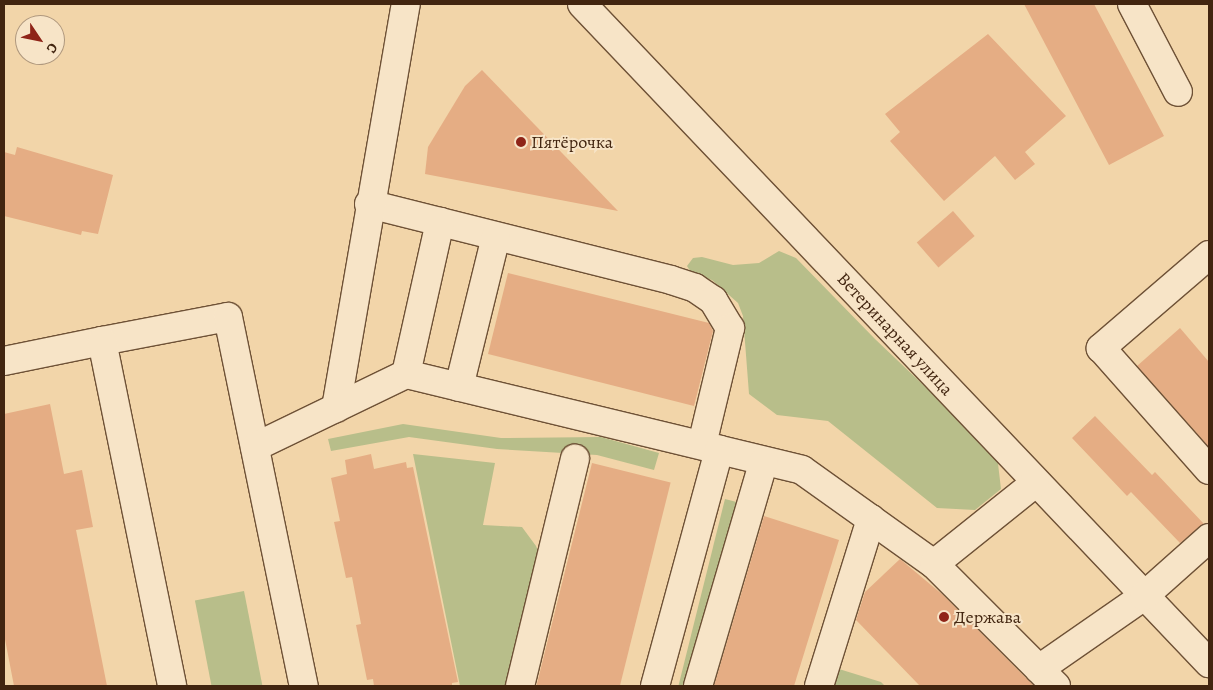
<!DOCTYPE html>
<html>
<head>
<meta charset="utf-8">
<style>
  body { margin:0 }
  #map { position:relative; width:1213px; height:690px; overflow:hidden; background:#f2d5a9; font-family:Alegreya,serif }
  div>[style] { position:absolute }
  .green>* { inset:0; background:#b8be8a; transform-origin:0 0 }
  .building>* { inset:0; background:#e5ad84; transform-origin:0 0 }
  .roads { filter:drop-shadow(1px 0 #6e5136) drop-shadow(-1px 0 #6e5136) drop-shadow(0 1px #6e5136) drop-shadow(0 -1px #6e5136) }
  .minor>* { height:28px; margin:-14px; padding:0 14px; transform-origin:14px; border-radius:14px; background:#f7e4c7 }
  .dots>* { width:14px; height:14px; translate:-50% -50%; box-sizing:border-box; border:2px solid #f7e4c7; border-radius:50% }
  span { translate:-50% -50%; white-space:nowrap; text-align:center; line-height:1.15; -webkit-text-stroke:4px #f7e4c7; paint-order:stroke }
  .poi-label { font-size:18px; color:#422510 }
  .left { translate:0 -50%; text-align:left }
  .street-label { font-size:18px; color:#422510 }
  .frame { position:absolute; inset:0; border:5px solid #422510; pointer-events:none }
  .north { position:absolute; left:15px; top:15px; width:50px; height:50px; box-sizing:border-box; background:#f7e4c7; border:1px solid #af987e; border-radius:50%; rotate:124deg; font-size:14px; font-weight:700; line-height:20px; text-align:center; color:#422510 }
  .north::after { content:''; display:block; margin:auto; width:18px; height:22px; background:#8f2418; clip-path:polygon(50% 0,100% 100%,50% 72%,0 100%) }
</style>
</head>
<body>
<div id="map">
  <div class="green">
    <div style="clip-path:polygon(779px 251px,796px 258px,875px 339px,997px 455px,1001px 489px,975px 510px,937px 508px,828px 421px,777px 415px,749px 394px,743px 316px,738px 303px,712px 280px,692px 274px,687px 266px,693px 258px,702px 257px,733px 265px,759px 263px)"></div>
    <div style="clip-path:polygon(403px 424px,501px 438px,601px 437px,659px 453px,654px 470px,597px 455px,497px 449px,409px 437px,331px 451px,328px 439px)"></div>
    <div style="clip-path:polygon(413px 454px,495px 463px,483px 525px,522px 527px,536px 546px,540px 555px,512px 686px,460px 686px)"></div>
    <div style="left:725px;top:499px;width:12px;height:195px;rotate:14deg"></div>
    <div style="left:244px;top:591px;width:97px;height:50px;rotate:79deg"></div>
    <div style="clip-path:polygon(839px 669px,881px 682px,885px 686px,834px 686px)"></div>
  </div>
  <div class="building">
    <div style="clip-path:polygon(1024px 4px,1094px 4px,1164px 136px,1109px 165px)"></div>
    <div style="clip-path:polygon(988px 34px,1066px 116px,1025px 152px,1035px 164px,1015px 180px,995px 156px,944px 201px,890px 141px,900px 132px,885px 114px)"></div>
    <div style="clip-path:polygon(482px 70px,618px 211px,425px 174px,428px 147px,465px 86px)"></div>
    <div style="clip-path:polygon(17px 147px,113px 175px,98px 234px,82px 231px,81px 235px,4px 216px,4px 152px,15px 155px)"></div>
    <div style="left:953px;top:211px;width:33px;height:48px;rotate:49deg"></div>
    <div style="clip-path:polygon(508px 273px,709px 323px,713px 331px,694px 406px,488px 354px)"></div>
    <div style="clip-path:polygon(1180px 328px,1209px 362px,1209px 447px,1137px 366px)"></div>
    <div style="clip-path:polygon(50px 404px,64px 474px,82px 470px,93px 527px,76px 530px,107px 686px,14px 686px,4px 634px,4px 414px)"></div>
    <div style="clip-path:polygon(1095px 416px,1152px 475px,1155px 472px,1204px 524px,1180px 543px,1131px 492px,1127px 496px,1072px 438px)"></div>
    <div style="clip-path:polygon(371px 454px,374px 469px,406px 462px,407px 468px,413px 467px,458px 682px,452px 683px,452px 686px,374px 686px,373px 679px,367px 680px,356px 625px,361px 624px,352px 577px,346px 578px,334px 522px,340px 521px,331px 478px,347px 474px,345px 460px)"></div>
    <div style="left:592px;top:463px;width:81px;height:230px;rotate:14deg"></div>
    <div style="clip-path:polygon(764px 516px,839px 540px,794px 686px,714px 686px)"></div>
    <div style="clip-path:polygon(900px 559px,943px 595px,1034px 686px,920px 686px,856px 620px,865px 592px)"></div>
  </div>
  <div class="roads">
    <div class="minor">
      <div style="left:582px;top:4px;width:910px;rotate:46.43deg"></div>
      <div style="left:1132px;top:4px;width:99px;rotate:62.4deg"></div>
      <div style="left:369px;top:204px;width:311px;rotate:14.1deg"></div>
      <div style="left:671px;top:280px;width:25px;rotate:18deg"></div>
      <div style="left:695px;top:288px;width:22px;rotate:34deg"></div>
      <div style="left:713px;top:300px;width:33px;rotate:59deg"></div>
      <div style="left:730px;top:328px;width:120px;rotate:103.5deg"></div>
      <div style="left:1209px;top:255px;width:143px;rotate:139.3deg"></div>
      <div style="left:1101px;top:348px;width:163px;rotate:48.5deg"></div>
      <div style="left:102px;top:341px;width:128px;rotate:-10.8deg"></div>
      <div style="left:228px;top:317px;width:377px;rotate:78.4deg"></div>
      <div style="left:4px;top:361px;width:100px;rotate:-11.5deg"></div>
      <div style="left:102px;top:341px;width:352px;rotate:78.5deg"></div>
      <div style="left:406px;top:374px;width:156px;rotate:-77.4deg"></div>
      <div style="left:459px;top:387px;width:155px;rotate:-76.2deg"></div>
      <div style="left:336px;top:408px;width:410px;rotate:-80.2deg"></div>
      <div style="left:255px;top:447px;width:168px;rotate:-25.8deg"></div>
      <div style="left:406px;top:374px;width:407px;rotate:13.6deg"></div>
      <div style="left:802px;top:470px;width:162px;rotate:35.5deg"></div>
      <div style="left:934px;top:564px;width:148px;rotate:45deg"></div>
      <div style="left:934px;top:564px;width:129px;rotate:-38.7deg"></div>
      <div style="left:520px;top:686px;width:234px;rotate:-76.4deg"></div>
      <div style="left:655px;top:686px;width:245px;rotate:-74.8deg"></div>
      <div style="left:698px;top:686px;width:234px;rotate:-73.7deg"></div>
      <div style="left:819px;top:686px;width:175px;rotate:-72.7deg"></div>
      <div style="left:1056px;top:686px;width:24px;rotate:-135deg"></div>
      <div style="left:1039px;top:669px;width:128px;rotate:-34.8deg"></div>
      <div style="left:1144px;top:596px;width:87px;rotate:-41.7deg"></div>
    </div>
  </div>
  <div class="dots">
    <div style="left:521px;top:142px;background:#8f2418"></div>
    <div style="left:944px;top:617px;background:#8f2418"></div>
  </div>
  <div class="poi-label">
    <span class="left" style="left:531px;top:142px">Пятёрочка</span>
    <span class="left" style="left:954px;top:617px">Держава</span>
  </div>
  <div class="street-label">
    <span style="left:895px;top:334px;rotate:47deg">Ветеринарная улица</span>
  </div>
  <div class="frame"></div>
  <div class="north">С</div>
</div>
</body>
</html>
